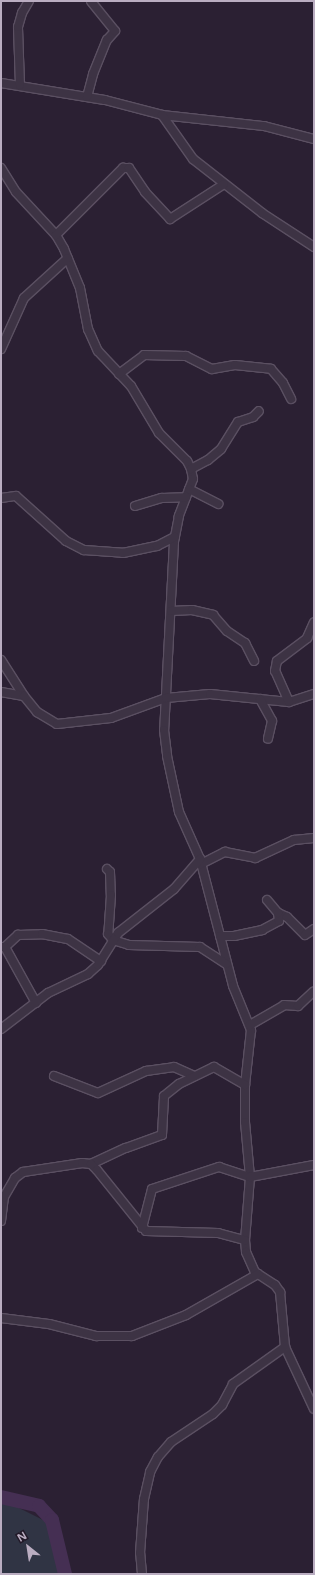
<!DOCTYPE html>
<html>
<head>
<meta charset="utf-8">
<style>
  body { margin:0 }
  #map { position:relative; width:315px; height:1575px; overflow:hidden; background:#2b2033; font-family:"Noto Sans",sans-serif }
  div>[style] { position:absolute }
  .green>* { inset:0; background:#303444 }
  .river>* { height:14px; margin:-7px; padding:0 7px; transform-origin:7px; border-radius:7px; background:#452f53 }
  .roads { filter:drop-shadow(1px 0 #5b5062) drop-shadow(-1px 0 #5b5062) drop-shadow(0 1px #5b5062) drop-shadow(0 -1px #5b5062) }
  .street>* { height:8px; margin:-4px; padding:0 4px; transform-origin:4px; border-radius:4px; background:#3d3344 }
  span { translate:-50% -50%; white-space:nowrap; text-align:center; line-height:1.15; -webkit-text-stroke:3px #221928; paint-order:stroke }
  .frame { position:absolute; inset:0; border:2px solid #baadc1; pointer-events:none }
  .north { position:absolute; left:8px; top:1527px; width:40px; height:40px; -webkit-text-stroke:3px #221928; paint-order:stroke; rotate:330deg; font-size:11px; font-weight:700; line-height:16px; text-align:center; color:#baadc1 }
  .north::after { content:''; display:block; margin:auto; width:14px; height:18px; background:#baadc1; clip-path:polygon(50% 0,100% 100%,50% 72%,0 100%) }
</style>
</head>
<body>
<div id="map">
  <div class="green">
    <div style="clip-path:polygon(1px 1499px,49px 1523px,59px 1574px,1px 1574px)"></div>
  </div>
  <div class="river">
    <div style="left:1px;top:1497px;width:39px;rotate:13deg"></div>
    <div style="left:39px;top:1506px;width:19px;rotate:47deg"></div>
    <div style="left:52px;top:1520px;width:56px;rotate:76.5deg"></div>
  </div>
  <div class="roads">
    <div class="street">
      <div style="left:1px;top:83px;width:105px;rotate:9.3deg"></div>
      <div style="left:105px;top:100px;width:59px;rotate:14.7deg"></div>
      <div style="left:162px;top:115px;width:103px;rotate:6.2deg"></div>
      <div style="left:264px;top:126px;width:52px;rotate:14.6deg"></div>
      <div style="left:20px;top:85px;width:58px;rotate:-92deg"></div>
      <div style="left:18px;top:27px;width:15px;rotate:-74deg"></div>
      <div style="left:22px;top:13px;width:14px;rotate:-60deg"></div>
      <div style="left:87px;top:97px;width:24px;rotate:-75deg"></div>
      <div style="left:93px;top:74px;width:37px;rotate:-68deg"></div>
      <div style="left:107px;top:40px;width:12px;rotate:-48deg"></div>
      <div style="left:115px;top:31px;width:38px;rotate:-129deg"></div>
      <div style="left:162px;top:115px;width:54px;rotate:54.8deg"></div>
      <div style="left:193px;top:159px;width:88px;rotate:38deg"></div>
      <div style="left:262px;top:213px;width:62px;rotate:33.2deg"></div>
      <div style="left:1px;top:168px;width:28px;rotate:58deg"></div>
      <div style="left:16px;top:192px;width:59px;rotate:47.1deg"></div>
      <div style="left:56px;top:235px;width:16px;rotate:60deg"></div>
      <div style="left:64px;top:249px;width:42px;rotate:67.7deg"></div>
      <div style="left:80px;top:288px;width:42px;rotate:79deg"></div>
      <div style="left:88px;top:329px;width:24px;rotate:66deg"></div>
      <div style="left:98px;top:351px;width:48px;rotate:46.7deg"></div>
      <div style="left:131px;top:386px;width:55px;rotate:59.2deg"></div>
      <div style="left:159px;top:433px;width:40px;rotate:45deg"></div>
      <div style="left:187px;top:461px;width:9px;rotate:63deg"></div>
      <div style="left:191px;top:469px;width:10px;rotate:79deg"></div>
      <div style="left:193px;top:479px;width:40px;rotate:111deg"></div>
      <div style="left:179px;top:516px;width:26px;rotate:101deg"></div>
      <div style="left:174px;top:542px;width:188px;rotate:93deg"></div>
      <div style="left:164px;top:730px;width:26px;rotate:83deg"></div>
      <div style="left:167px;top:756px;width:57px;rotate:77.9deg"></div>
      <div style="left:179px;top:812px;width:51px;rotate:65.9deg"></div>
      <div style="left:200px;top:859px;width:131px;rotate:75.4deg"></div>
      <div style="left:233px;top:986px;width:48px;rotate:67.8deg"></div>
      <div style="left:251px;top:1030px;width:55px;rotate:96.2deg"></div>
      <div style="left:245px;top:1085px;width:37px;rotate:90deg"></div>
      <div style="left:245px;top:1122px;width:55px;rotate:84.8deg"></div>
      <div style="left:250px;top:1177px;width:63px;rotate:94.5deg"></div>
      <div style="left:245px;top:1240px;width:12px;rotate:85deg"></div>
      <div style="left:246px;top:1252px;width:22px;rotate:66deg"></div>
      <div style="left:255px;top:1272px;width:24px;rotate:33deg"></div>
      <div style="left:275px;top:1285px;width:9px;rotate:54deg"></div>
      <div style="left:280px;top:1292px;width:55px;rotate:84.8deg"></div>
      <div style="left:285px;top:1347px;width:68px;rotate:64.9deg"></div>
      <div style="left:56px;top:235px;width:95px;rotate:-45deg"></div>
      <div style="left:123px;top:168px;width:6px"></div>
      <div style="left:129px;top:168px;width:29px;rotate:56deg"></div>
      <div style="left:145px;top:192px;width:37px;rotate:47deg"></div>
      <div style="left:170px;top:219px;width:64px;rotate:-32.9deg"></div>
      <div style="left:1px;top:349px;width:56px;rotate:-65.7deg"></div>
      <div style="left:24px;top:298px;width:59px;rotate:-42.3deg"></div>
      <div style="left:119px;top:374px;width:31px;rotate:-37deg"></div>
      <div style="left:144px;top:355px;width:42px;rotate:1.4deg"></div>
      <div style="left:186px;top:356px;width:29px;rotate:27deg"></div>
      <div style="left:212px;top:369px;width:23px;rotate:-10deg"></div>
      <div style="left:235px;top:365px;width:36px;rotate:6deg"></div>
      <div style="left:271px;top:369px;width:18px;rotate:49deg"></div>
      <div style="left:283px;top:383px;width:18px;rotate:63deg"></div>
      <div style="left:191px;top:469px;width:19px;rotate:-28deg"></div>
      <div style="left:208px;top:460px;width:17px;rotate:-40deg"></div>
      <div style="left:221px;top:449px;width:32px;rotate:-58deg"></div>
      <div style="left:238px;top:422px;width:16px;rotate:-18deg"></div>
      <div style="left:253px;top:417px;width:8px;rotate:-45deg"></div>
      <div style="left:189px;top:489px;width:33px;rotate:27deg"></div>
      <div style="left:1px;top:498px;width:15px;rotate:-8deg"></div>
      <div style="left:16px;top:496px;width:67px;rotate:42deg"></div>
      <div style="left:66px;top:541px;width:20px;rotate:27deg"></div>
      <div style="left:84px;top:550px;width:39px;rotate:4deg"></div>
      <div style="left:123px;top:553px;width:35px;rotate:-12deg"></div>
      <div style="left:157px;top:546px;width:20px;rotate:-27deg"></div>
      <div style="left:135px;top:506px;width:28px;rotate:-17deg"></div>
      <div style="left:162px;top:498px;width:24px;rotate:-2deg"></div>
      <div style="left:171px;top:611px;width:21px;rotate:-3deg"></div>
      <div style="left:192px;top:610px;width:22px;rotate:13deg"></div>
      <div style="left:213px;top:615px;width:21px;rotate:49deg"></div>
      <div style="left:227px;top:631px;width:22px;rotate:34deg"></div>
      <div style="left:245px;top:643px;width:20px;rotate:63deg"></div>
      <div style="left:1px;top:660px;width:43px;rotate:57.4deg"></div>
      <div style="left:1px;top:692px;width:23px;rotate:10deg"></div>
      <div style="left:24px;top:696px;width:21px;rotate:51deg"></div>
      <div style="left:37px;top:712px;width:23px;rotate:31deg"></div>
      <div style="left:57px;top:724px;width:54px;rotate:-6.3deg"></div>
      <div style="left:111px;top:718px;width:59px;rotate:-20deg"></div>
      <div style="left:166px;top:698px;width:44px;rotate:-5.2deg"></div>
      <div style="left:210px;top:694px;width:79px;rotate:5.8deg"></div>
      <div style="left:289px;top:702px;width:26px;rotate:-18deg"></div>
      <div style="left:260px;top:699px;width:25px;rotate:61deg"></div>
      <div style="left:272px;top:721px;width:18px;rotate:103deg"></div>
      <div style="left:289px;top:702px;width:34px;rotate:-114deg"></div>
      <div style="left:275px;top:671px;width:10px;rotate:-79deg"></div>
      <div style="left:277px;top:661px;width:38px;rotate:-37deg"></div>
      <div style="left:307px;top:638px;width:17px;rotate:-66deg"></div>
      <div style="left:201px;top:864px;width:27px;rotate:-27deg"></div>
      <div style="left:225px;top:852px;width:31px;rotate:11deg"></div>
      <div style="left:255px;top:858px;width:43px;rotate:-24.8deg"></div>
      <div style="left:294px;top:840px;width:20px;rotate:-6deg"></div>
      <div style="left:107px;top:869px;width:4px;rotate:45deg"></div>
      <div style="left:110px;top:872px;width:23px;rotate:88deg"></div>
      <div style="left:111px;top:895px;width:39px;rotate:94deg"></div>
      <div style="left:108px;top:934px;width:8px;rotate:50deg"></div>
      <div style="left:113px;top:940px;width:17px;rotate:17deg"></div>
      <div style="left:129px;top:945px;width:71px;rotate:1.6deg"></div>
      <div style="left:200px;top:947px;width:31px;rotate:33deg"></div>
      <div style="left:278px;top:913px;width:10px;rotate:24deg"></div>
      <div style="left:287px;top:917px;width:25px;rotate:45deg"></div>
      <div style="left:305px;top:935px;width:11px;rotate:-34deg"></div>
      <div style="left:220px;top:936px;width:14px"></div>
      <div style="left:234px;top:936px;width:29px;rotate:-12deg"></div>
      <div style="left:262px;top:930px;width:19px;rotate:-28deg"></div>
      <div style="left:279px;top:921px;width:8px;rotate:-97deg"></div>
      <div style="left:278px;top:913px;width:17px;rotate:-130deg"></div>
      <div style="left:1px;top:947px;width:4px"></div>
      <div style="left:5px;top:947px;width:18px;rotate:-43deg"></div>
      <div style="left:18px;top:935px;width:24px;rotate:-2deg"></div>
      <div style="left:42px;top:934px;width:26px;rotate:11deg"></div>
      <div style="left:68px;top:939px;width:40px;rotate:34deg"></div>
      <div style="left:5px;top:947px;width:64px;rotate:61deg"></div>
      <div style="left:250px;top:1025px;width:39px;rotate:-30deg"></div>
      <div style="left:284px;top:1005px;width:14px;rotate:4deg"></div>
      <div style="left:298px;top:1006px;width:21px;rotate:-43deg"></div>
      <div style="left:1px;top:1029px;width:59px;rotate:-37.5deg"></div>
      <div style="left:48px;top:993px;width:44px;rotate:-25.4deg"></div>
      <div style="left:88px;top:974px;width:13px;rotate:-42deg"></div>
      <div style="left:98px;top:965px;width:38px;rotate:-58deg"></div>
      <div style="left:118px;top:933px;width:71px;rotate:-38.2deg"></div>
      <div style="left:174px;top:889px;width:40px;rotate:-49deg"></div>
      <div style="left:54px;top:1076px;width:47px;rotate:21.1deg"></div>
      <div style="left:98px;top:1093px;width:53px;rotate:-24.6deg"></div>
      <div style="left:146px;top:1071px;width:28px;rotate:-8deg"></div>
      <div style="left:174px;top:1067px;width:22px;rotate:24deg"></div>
      <div style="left:91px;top:1164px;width:38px;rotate:-25deg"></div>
      <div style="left:126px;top:1148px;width:38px;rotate:-20deg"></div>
      <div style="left:162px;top:1135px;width:39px;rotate:-87deg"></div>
      <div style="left:164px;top:1096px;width:19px;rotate:-39deg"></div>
      <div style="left:179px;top:1084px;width:39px;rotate:-26deg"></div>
      <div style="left:214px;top:1067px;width:36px;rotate:30deg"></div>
      <div style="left:1px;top:1221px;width:24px;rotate:-83deg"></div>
      <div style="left:4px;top:1197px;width:22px;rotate:-60deg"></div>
      <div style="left:15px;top:1178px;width:10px;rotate:-37deg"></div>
      <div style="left:23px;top:1172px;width:60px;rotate:-8.7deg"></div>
      <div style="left:82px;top:1163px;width:9px;rotate:6deg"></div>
      <div style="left:91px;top:1164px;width:8px;rotate:45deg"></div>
      <div style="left:97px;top:1170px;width:78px;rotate:51.2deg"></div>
      <div style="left:146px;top:1231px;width:72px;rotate:1.6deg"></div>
      <div style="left:218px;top:1233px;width:28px;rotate:15deg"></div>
      <div style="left:142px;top:1228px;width:40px;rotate:-75.6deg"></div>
      <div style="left:152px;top:1189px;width:71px;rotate:-18.2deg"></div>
      <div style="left:219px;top:1167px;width:33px;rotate:18deg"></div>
      <div style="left:250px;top:1177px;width:65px;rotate:-10.6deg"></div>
      <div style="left:1px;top:1318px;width:48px;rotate:7.1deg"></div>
      <div style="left:49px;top:1324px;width:49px;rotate:14.3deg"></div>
      <div style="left:96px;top:1336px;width:36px"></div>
      <div style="left:132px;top:1336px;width:58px;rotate:-21.3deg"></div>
      <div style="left:186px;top:1315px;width:83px;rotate:-29.7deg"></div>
      <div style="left:142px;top:1574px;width:21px;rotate:-95deg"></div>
      <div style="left:140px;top:1553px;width:54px;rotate:-85.8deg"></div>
      <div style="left:144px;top:1499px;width:28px;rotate:-77deg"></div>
      <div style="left:150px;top:1472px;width:17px;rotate:-62deg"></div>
      <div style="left:158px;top:1457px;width:20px;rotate:-49deg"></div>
      <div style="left:171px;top:1442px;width:50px;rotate:-33.7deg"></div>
      <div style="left:213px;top:1414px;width:13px;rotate:-45deg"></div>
      <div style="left:222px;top:1405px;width:24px;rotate:-62deg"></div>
      <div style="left:233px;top:1384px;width:64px;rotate:-35.4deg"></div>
    </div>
  </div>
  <div class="frame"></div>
  <div class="north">N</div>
</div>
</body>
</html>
